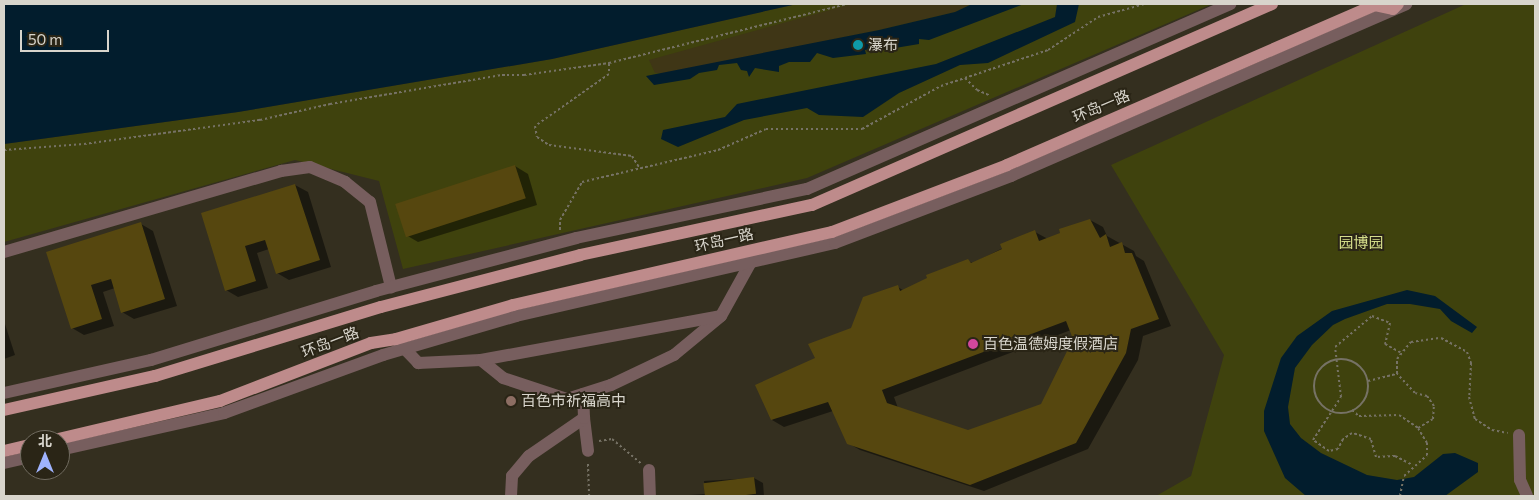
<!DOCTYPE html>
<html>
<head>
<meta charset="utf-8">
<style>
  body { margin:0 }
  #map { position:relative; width:1539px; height:500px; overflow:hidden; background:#342f1f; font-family:Commissioner,"Noto Sans SC",sans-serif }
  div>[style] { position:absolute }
  .green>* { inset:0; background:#3f420d }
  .sand>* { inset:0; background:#3f3616 }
  .water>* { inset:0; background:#021d2d }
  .shadow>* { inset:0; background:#0007 }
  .building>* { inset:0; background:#56470f; transform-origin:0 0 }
  .path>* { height:2px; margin-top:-1px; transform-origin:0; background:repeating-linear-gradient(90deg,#767265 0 2.5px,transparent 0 5px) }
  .path>.ring { margin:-1px; padding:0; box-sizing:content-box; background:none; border:2px solid #767265; border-radius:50% }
  .minor>* { height:12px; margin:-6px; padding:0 6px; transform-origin:6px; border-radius:6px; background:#775e5e }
  .major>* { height:12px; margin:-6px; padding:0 6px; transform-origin:6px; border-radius:6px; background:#be8b8b }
  .path-bridge>* { height:2px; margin-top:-1px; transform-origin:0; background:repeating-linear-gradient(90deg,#767265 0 2.5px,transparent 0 5px) }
  .dots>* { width:14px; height:14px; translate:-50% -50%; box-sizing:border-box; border:2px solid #2a2516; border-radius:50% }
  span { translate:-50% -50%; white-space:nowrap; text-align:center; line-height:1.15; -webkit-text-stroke:4px #2a2516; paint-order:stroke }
  .poi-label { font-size:15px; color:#d8d5cc }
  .left { translate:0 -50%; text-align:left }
  .street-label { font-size:15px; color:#d8d5cc }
  .park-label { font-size:15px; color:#d4dc8a }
  .frame { position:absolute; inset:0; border:5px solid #d8d5cc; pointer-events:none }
  .north { position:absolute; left:20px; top:430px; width:50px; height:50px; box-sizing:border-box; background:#2a2516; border:1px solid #706b5f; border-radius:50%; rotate:0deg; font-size:14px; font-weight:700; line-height:20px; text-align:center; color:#d8d5cc }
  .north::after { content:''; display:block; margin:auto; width:18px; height:22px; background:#9fb3fd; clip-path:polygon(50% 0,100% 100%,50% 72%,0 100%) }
  .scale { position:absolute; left:20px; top:30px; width:89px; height:22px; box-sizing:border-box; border:2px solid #d8d5cc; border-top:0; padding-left:6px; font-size:15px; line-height:18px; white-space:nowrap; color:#d8d5cc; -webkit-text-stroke:4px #2a2516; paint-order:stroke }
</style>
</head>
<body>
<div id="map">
  <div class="green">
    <div style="clip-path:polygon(797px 4px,1212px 4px,807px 178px,403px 269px,379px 181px,295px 160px,4px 242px,4px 144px,238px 112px,552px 59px)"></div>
    <div style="clip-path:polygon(1466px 4px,1535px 4px,1535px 496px,1156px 496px,1191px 476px,1224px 355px,1111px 165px)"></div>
  </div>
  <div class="sand">
    <div style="clip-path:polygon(852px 4px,972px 4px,955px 12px,879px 30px,668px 73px,655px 73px,649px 60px)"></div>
  </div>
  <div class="water">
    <div style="clip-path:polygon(4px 4px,797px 4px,552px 59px,238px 112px,4px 144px)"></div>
    <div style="clip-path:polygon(972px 4px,1024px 4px,929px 40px,919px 39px,919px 44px,883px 50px,882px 47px,865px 50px,866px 54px,833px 58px,817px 53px,810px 62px,789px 62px,779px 66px,779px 72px,755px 68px,749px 77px,747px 71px,741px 70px,737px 63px,719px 65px,717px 70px,699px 73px,690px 79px,654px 85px,646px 76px,879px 30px,955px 12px)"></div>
    <div style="clip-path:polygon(1057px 4px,1079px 4px,1075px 22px,988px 63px,960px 65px,899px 93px,863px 117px,819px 115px,807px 108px,744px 120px,678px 147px,661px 139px,663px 130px,725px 117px,737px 104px,936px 64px,1055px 17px)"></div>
    <div style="clip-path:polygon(1407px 290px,1435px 296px,1477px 327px,1472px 333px,1451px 321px,1440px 309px,1410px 304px,1387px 304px,1345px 319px,1333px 325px,1312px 345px,1295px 368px,1288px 407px,1290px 424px,1301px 438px,1321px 453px,1367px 475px,1397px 480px,1414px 477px,1443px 454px,1455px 453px,1478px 463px,1478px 472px,1445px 496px,1306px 496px,1285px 478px,1264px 431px,1264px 411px,1281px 358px,1297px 336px,1332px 311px)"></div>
  </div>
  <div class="shadow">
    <div style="clip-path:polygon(515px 166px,528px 174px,537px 205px,418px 242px,406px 235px)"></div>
    <div style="clip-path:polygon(295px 185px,308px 192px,331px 267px,289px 280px,277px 273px,269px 249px,257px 253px,268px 288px,238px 297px,226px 290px,202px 214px)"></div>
    <div style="clip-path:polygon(evenodd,1090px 220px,1103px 227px,1107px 236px,1134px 251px,1136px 256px,1144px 261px,1171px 326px,1143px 336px,1138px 360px,1088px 449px,984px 491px,860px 450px,848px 443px,833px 411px,784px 427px,772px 420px,852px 329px,898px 287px,904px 291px,968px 261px,973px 263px,1035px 232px,1048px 239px,1090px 220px,1071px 330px,1074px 339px,1042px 405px,968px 432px,898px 408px,894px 397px,1071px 330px)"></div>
    <div style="clip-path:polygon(141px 224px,153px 231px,177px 306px,134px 319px,122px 312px,115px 288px,103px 292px,114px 326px,84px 335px,72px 328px,48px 253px)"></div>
    <div style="clip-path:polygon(4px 321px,15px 355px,4px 359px)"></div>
    <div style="clip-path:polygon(754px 478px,763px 483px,764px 496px,673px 496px,705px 494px,704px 481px)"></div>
  </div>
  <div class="building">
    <div style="left:515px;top:165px;width:35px;height:126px;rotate:72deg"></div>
    <div style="clip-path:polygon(295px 184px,320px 260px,276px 274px,265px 240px,245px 246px,256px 281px,225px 291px,201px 213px)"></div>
    <div style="clip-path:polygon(evenodd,1090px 219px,1100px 238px,1106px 234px,1110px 247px,1122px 242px,1125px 253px,1132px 253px,1159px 319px,1131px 329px,1126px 353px,1076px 443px,970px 485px,847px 444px,828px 402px,771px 420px,755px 385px,815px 358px,808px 344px,851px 328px,863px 297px,898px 285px,900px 291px,927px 278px,926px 275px,968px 259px,971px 263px,1002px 249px,1000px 244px,1035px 230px,1039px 241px,1060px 233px,1059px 229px,1090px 219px,1066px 321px,1073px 339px,1041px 404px,968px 430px,887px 403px,882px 390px,1066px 321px)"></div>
    <div style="clip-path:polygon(141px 222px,165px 299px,121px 313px,111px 279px,91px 285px,102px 319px,71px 329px,46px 252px)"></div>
    <div style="left:754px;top:477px;width:17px;height:51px;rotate:83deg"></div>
  </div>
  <div class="path">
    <div style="left:609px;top:64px;width:10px;rotate:90deg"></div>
    <div style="left:609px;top:74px;width:90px;rotate:144.9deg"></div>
    <div style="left:535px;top:126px;width:11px;rotate:80deg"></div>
    <div style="left:537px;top:137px;width:14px;rotate:34deg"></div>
    <div style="left:549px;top:145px;width:84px;rotate:7.5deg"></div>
    <div style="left:632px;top:156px;width:13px;rotate:58deg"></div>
    <div style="left:965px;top:78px;width:17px;rotate:45deg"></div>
    <div style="left:977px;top:90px;width:13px;rotate:23deg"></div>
    <div style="left:4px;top:150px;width:80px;rotate:-4.3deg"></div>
    <div style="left:84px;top:144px;width:178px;rotate:-7.8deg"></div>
    <div style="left:260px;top:120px;width:72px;rotate:-12.9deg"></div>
    <div style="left:330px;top:104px;width:174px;rotate:-9.6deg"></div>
    <div style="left:502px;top:75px;width:22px"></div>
    <div style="left:524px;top:75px;width:86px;rotate:-8deg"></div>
    <div style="left:609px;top:63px;width:246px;rotate:-13.9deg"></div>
    <div style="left:560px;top:230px;width:10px;rotate:-90deg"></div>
    <div style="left:560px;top:220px;width:44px;rotate:-59.9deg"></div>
    <div style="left:582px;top:182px;width:140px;rotate:-13.2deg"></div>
    <div style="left:718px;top:150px;width:52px;rotate:-23.6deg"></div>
    <div style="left:766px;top:129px;width:96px"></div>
    <div style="left:862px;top:129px;width:90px;rotate:-28.6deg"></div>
    <div style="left:941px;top:86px;width:113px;rotate:-18.6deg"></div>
    <div style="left:1048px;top:50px;width:60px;rotate:-33.4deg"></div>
    <div style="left:1098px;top:17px;width:49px;rotate:-15.5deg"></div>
    <div class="ring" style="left:1314px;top:359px;width:52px;height:52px"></div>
    <div style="left:1368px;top:381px;width:30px;rotate:-14deg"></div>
    <div style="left:1352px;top:410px;width:9px;rotate:41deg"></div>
    <div style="left:1359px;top:416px;width:40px;rotate:-1.4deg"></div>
    <div style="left:1399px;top:415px;width:23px;rotate:34deg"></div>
    <div style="left:599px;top:441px;width:13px;rotate:-9deg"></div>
    <div style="left:612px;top:439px;width:38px;rotate:40deg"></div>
    <div style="left:1395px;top:456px;width:20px;rotate:27deg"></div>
    <div style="left:588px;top:464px;width:32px;rotate:88deg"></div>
    <div style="left:1400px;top:496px;width:20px;rotate:-79deg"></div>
    <div style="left:1404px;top:476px;width:31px;rotate:-42deg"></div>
    <div style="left:1427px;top:455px;width:12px;rotate:-90deg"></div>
    <div style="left:1427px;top:443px;width:17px;rotate:-121deg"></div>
    <div style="left:1418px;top:428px;width:17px;rotate:-31deg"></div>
    <div style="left:1433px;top:419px;width:13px;rotate:-86deg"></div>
    <div style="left:1434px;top:406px;width:12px;rotate:-125deg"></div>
    <div style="left:1427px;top:396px;width:12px;rotate:-166deg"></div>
    <div style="left:1415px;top:393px;width:26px;rotate:-133deg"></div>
    <div style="left:1397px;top:374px;width:15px;rotate:-90deg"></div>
    <div style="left:1397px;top:359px;width:22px;rotate:-51deg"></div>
    <div style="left:1411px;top:342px;width:30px;rotate:-8deg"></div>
    <div style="left:1441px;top:338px;width:30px;rotate:28deg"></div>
    <div style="left:1467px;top:352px;width:12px;rotate:70deg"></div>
    <div style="left:1471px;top:363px;width:34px;rotate:93deg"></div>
    <div style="left:1469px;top:397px;width:23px;rotate:75deg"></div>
    <div style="left:1475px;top:419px;width:20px;rotate:33deg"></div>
    <div style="left:1492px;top:430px;width:16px;rotate:11deg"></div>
  </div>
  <div class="minor">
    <div style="left:4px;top:252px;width:289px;rotate:-16.3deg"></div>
    <div style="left:281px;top:171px;width:29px;rotate:-8deg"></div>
    <div style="left:310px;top:167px;width:38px;rotate:23deg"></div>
    <div style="left:345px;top:182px;width:32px;rotate:39deg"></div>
    <div style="left:370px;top:202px;width:88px;rotate:76.1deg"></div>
    <div style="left:399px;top:343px;width:28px;rotate:46deg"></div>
    <div style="left:418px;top:363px;width:63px;rotate:-2.7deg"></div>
    <div style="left:481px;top:360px;width:28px;rotate:39deg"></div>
    <div style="left:503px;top:378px;width:67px;rotate:18.2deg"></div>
    <div style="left:567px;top:399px;width:46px;rotate:-17.7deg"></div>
    <div style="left:611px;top:385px;width:70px;rotate:-25.5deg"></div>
    <div style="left:674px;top:355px;width:61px;rotate:-39.7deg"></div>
    <div style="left:721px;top:316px;width:64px;rotate:-61deg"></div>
    <div style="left:481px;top:360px;width:243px;rotate:-10.4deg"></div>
    <div style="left:4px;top:393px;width:151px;rotate:-12.7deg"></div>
    <div style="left:151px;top:360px;width:235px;rotate:-17deg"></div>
    <div style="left:376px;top:291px;width:207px;rotate:-14.8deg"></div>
    <div style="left:576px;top:238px;width:236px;rotate:-12deg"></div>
    <div style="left:807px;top:189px;width:462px;rotate:-23.6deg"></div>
    <div style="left:584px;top:418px;width:33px;rotate:83deg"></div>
    <div style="left:1519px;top:435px;width:45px;rotate:88.7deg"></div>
    <div style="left:1520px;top:480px;width:17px;rotate:66deg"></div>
    <div style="left:60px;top:450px;width:168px;rotate:-12.7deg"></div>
    <div style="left:224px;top:413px;width:169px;rotate:-20deg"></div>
    <div style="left:383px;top:355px;width:139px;rotate:-16.3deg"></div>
    <div style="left:516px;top:316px;width:327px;rotate:-12.9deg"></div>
    <div style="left:835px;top:243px;width:188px;rotate:-20.8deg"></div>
    <div style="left:1011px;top:176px;width:431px;rotate:-23.5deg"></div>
    <div style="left:4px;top:463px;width:27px;rotate:-13deg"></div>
    <div style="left:649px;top:470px;width:26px;rotate:88deg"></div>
    <div style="left:511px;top:496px;width:20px;rotate:-87deg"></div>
    <div style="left:512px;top:476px;width:26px;rotate:-50deg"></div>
    <div style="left:529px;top:456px;width:67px;rotate:-34.6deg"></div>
    <div style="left:584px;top:418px;width:24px;rotate:-92deg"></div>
  </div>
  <div class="major">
    <div style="left:1374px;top:5px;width:19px;rotate:12deg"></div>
    <div style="left:1393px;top:9px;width:7px;rotate:-45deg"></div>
    <div style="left:4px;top:410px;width:155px;rotate:-12.7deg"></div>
    <div style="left:155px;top:376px;width:236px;rotate:-17deg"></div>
    <div style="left:381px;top:307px;width:206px;rotate:-14.6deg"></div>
    <div style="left:580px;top:255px;width:237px;rotate:-12.2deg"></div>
    <div style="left:812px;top:205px;width:502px;rotate:-23.6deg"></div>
    <div style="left:54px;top:440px;width:171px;rotate:-13.2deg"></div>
    <div style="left:220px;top:401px;width:162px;rotate:-21deg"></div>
    <div style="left:371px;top:343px;width:25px;rotate:-9deg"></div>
    <div style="left:396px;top:339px;width:122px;rotate:-16.2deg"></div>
    <div style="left:513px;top:305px;width:327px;rotate:-12.9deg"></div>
    <div style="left:832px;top:232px;width:187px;rotate:-20.9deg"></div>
    <div style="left:1007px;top:165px;width:404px;rotate:-23.5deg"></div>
    <div style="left:4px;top:451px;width:27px;rotate:-13deg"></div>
  </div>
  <div class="path-bridge">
    <div style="left:1395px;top:456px;width:19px;rotate:177deg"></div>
    <div style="left:1376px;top:457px;width:19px;rotate:-106deg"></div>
    <div style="left:1371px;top:439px;width:20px;rotate:-162deg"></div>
    <div style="left:1352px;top:433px;width:11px;rotate:146deg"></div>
    <div style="left:1343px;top:439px;width:11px;rotate:117deg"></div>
    <div style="left:1338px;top:449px;width:9px;rotate:167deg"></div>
    <div style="left:1329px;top:451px;width:19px;rotate:-145deg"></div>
    <div style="left:1313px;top:440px;width:51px;rotate:-56.9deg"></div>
    <div style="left:1341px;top:397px;width:50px;rotate:-96.8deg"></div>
    <div style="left:1335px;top:347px;width:48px;rotate:-40deg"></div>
    <div style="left:1372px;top:316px;width:19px;rotate:21deg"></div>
    <div style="left:1390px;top:323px;width:22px;rotate:103deg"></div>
    <div style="left:1385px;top:344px;width:18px;rotate:29deg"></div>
  </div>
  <div class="dots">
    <div style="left:858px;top:45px;background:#0f9aa8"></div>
    <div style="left:973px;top:344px;background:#d1479c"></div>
    <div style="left:511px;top:401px;background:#8d6e63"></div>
  </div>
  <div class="poi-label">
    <span class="left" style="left:868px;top:45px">瀑布</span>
    <span class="left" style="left:983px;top:344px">百色温德姆度假酒店</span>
    <span class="left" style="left:521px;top:401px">百色市祈福高中</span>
  </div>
  <div class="street-label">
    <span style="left:1101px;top:106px;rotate:-23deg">环岛一路</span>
    <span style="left:724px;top:240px;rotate:-13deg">环岛一路</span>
    <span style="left:330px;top:342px;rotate:-21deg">环岛一路</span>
  </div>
  <div class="park-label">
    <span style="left:1361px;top:243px">园博园</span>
  </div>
  <div class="frame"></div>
  <div class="north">北</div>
  <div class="scale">50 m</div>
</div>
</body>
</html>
